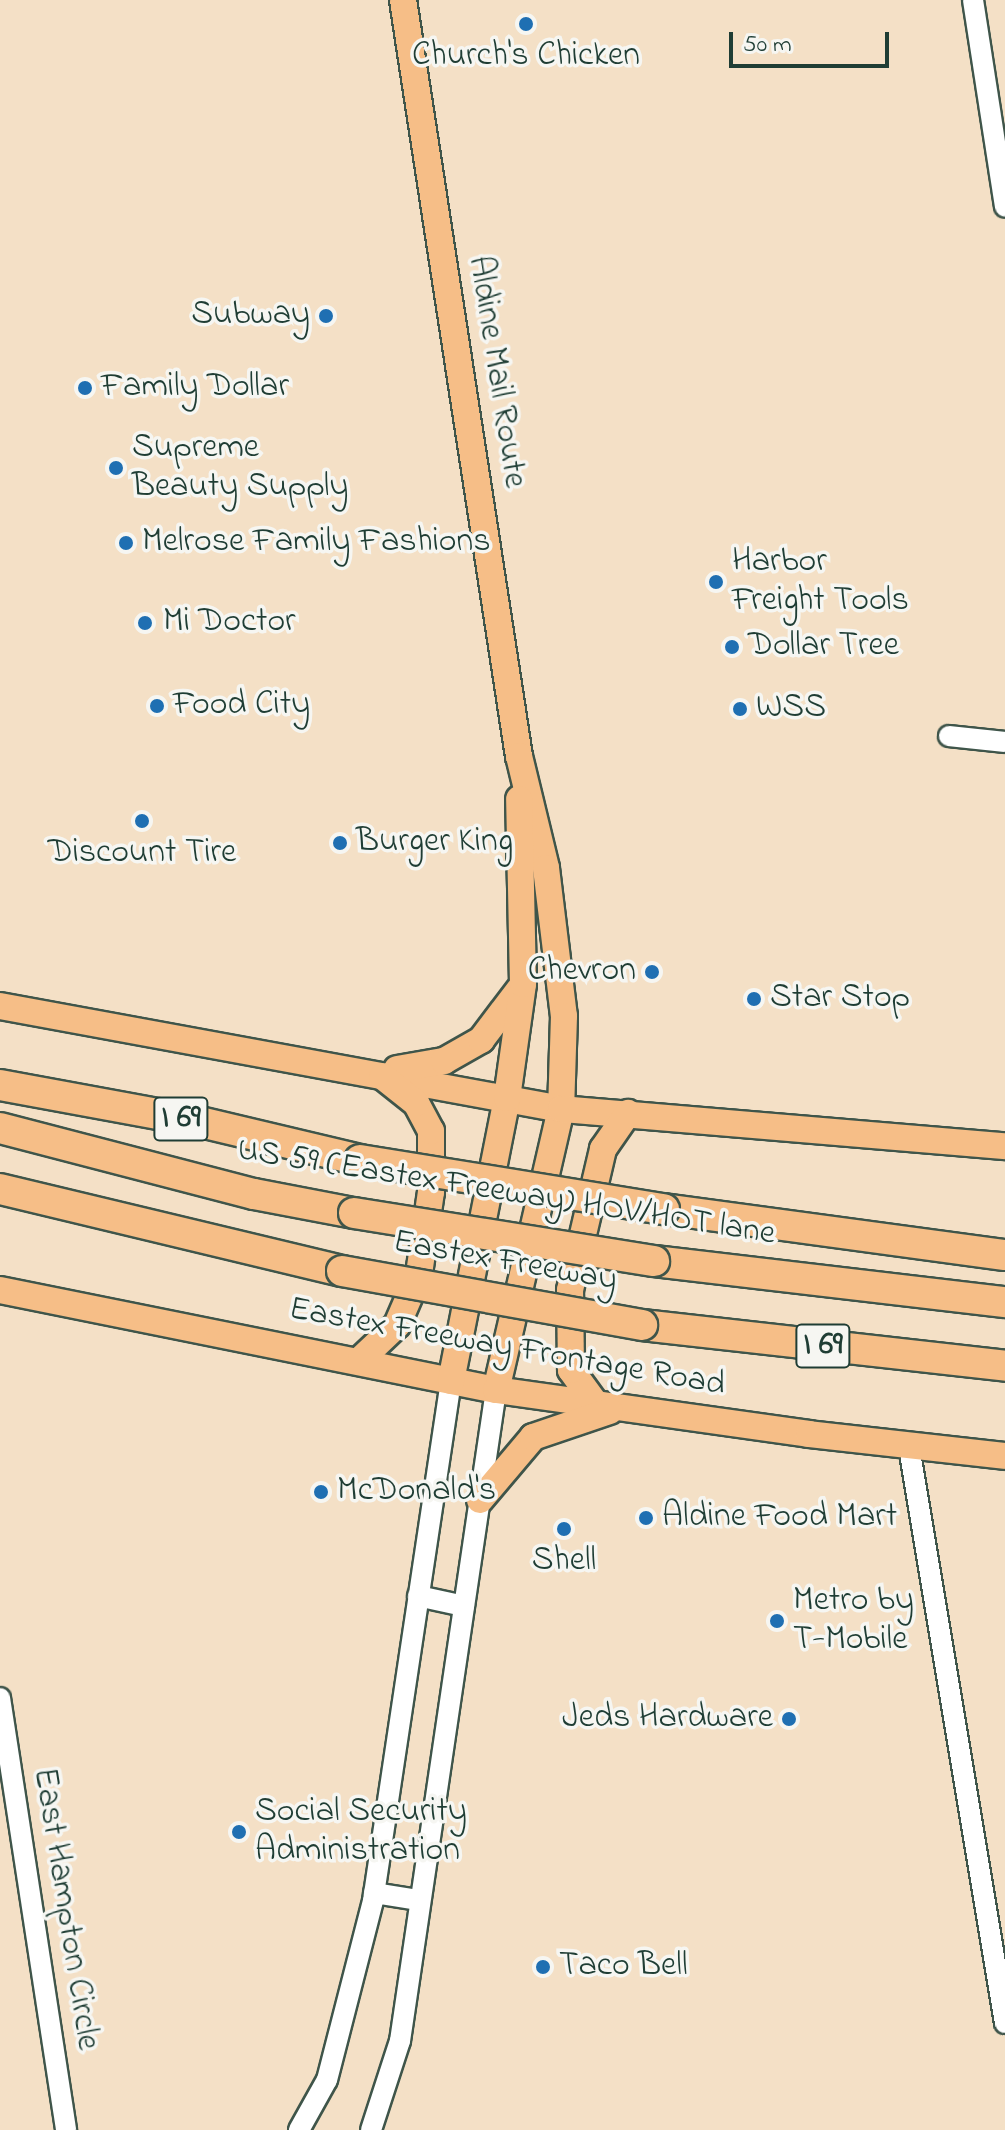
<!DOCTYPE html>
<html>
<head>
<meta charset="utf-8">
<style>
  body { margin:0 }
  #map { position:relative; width:1005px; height:2130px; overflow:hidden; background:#f4e0c6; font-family:"Indie Flower",sans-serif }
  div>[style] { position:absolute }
  .roads { filter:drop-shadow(2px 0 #3f554a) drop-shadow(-2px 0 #3f554a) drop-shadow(0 2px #3f554a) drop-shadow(0 -2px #3f554a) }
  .minor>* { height:20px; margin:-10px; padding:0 10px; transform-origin:10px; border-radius:10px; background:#fff }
  .major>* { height:26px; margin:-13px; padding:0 13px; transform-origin:13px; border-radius:13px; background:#f6be87 }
  .highway>* { height:30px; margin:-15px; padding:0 15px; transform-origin:15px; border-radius:15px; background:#f6be87 }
  .bridges { filter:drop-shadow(2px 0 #3f554a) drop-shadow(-2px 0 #3f554a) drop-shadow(0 2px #3f554a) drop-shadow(0 -2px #3f554a) }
  .highway-bridge>* { height:30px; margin:-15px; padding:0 15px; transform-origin:15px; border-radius:15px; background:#f6be87 }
  .dots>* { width:22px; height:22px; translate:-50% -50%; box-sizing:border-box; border:4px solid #f6f6f2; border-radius:50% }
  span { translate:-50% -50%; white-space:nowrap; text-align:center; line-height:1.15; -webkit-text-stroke:7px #f6f6f2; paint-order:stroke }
  .shield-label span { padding:2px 6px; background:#f6f6f2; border:2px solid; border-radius:6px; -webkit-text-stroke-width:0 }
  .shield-label { font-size:32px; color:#1f3d34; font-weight:700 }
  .poi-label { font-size:34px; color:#1f3d34 }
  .right { translate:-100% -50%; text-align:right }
  .left { translate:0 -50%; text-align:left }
  .street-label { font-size:34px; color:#1f3d34 }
  .scale { position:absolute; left:729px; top:32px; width:160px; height:36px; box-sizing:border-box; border:4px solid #1f3d34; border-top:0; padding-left:10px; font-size:24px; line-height:28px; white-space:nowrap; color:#1f3d34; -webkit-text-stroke:6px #f6f6f2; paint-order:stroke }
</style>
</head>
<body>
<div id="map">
  <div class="roads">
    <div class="minor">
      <div style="left:973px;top:0;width:209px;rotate:81.2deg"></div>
      <div style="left:949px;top:736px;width:56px;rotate:6.1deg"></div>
      <div style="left:909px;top:1447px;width:584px;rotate:80.54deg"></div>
      <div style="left:418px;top:1596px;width:47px;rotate:12.3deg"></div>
      <div style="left:0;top:1698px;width:437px;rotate:81.3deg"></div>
      <div style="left:374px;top:1893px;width:45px;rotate:9deg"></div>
      <div style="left:299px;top:2130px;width:57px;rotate:-60.8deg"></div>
      <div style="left:327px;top:2080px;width:185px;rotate:-75.6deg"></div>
      <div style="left:373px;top:1901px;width:526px;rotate:-81.47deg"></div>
      <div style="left:371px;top:2130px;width:94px;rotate:-72deg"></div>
      <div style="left:400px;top:2041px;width:658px;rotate:-81.61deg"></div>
    </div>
    <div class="major">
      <div style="left:403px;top:0;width:765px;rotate:81.28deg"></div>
      <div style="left:519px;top:756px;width:115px;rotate:76.4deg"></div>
      <div style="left:546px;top:868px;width:149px;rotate:83.1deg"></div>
      <div style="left:564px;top:1016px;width:93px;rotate:91.8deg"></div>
      <div style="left:561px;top:1109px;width:288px;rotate:103deg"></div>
      <div style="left:0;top:1006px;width:570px;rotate:10.4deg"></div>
      <div style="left:561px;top:1109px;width:446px;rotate:4.8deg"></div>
      <div style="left:397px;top:1069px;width:48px;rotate:-9.7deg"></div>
      <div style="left:444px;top:1061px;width:43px;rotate:-29.6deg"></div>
      <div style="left:481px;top:1040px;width:63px;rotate:-52.8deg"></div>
      <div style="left:0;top:1290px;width:506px;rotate:11.4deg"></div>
      <div style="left:496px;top:1390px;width:316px;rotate:8deg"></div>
      <div style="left:809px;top:1434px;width:197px;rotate:6.4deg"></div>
      <div style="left:361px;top:1359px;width:50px;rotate:-43.4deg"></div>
      <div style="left:397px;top:1325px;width:56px;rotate:-66.7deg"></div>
      <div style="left:419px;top:1274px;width:83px;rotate:-81.7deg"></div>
      <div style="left:431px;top:1192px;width:61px;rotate:-90deg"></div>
      <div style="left:431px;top:1131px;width:32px;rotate:-118deg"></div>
      <div style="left:416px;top:1103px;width:43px;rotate:-141.5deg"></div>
      <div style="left:451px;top:1381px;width:288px;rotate:-78.8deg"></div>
      <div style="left:507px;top:1098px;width:115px;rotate:-82deg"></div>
      <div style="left:523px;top:984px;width:185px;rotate:-91.2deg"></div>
      <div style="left:595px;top:1403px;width:41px;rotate:-126deg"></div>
      <div style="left:571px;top:1370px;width:80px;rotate:-90.7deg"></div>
      <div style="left:570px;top:1290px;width:145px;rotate:-76.8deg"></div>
      <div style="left:603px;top:1149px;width:44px;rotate:-55.2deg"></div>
      <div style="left:480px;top:1500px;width:82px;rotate:-49.9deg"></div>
      <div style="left:533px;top:1437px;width:81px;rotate:-18.7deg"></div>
    </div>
    <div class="highway">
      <div style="left:0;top:1085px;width:199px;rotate:10.4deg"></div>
      <div style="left:196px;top:1121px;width:169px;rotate:13.4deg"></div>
      <div style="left:0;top:1128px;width:262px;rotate:14.6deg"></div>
      <div style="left:254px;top:1194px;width:102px;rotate:10.8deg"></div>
      <div style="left:0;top:1189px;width:352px;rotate:13.5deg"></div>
      <div style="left:664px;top:1209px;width:344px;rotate:7.7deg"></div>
      <div style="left:654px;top:1261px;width:353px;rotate:6.7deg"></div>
      <div style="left:642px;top:1325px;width:365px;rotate:6.4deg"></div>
    </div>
  </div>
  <div class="bridges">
    <div class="highway-bridge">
      <div style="left:360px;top:1160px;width:308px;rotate:9.2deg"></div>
      <div style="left:354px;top:1213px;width:304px;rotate:9.1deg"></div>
      <div style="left:342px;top:1271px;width:305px;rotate:10.2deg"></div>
    </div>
  </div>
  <div class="dots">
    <div style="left:526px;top:24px;background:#1f6fb2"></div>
    <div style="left:326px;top:316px;background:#1f6fb2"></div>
    <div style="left:85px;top:388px;background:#1f6fb2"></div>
    <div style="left:116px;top:468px;background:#1f6fb2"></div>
    <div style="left:126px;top:543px;background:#1f6fb2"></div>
    <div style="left:716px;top:582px;background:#1f6fb2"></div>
    <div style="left:145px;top:623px;background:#1f6fb2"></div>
    <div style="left:732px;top:647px;background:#1f6fb2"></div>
    <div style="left:157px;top:706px;background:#1f6fb2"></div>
    <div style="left:740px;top:709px;background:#1f6fb2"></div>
    <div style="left:142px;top:821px;background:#1f6fb2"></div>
    <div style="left:340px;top:843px;background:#1f6fb2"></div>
    <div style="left:652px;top:972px;background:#1f6fb2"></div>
    <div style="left:754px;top:999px;background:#1f6fb2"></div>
    <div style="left:321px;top:1492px;background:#1f6fb2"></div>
    <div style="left:646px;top:1518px;background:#1f6fb2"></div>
    <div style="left:564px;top:1529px;background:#1f6fb2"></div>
    <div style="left:777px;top:1621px;background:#1f6fb2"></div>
    <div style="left:789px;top:1719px;background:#1f6fb2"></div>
    <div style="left:239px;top:1832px;background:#1f6fb2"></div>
    <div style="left:543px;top:1967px;background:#1f6fb2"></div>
  </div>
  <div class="shield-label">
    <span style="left:181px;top:1119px">I 69</span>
    <span style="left:823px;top:1346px">I 69</span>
  </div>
  <div class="poi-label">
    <span style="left:526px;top:57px">Church's Chicken</span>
    <span class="right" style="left:310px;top:316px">Subway</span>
    <span class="left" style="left:101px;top:388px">Family Dollar</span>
    <span class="left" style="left:132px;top:468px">Supreme<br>Beauty Supply</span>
    <span class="left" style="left:142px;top:543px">Melrose Family Fashions</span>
    <span class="left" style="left:732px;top:582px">Harbor<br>Freight Tools</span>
    <span class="left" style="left:163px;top:623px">Mi Doctor</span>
    <span class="left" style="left:748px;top:647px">Dollar Tree</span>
    <span class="left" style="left:173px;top:706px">Food City</span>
    <span class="left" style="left:756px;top:709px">WSS</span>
    <span class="left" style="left:356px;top:843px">Burger King</span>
    <span style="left:142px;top:854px">Discount Tire</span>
    <span class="right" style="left:636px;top:972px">Chevron</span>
    <span class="left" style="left:770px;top:999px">Star Stop</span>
    <span class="left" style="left:337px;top:1492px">McDonald's</span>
    <span class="left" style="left:662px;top:1518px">Aldine Food Mart</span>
    <span style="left:564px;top:1562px">Shell</span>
    <span class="left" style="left:793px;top:1621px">Metro by<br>T-Mobile</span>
    <span class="right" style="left:773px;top:1719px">Jeds Hardware</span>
    <span class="left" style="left:255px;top:1832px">Social Security<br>Administration</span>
    <span class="left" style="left:559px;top:1967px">Taco Bell</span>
  </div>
  <div class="street-label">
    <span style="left:496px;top:372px;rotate:81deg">Aldine Mail Route</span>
    <span style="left:506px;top:1193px;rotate:9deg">US 59 (Eastex Freeway) HOV/HOT lane</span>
    <span style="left:505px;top:1262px;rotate:10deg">Eastex Freeway</span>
    <span style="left:507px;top:1348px;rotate:10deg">Eastex Freeway Frontage Road</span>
    <span style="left:65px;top:1909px;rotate:81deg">East Hampton Circle</span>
  </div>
  <div class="scale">50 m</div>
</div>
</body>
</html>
